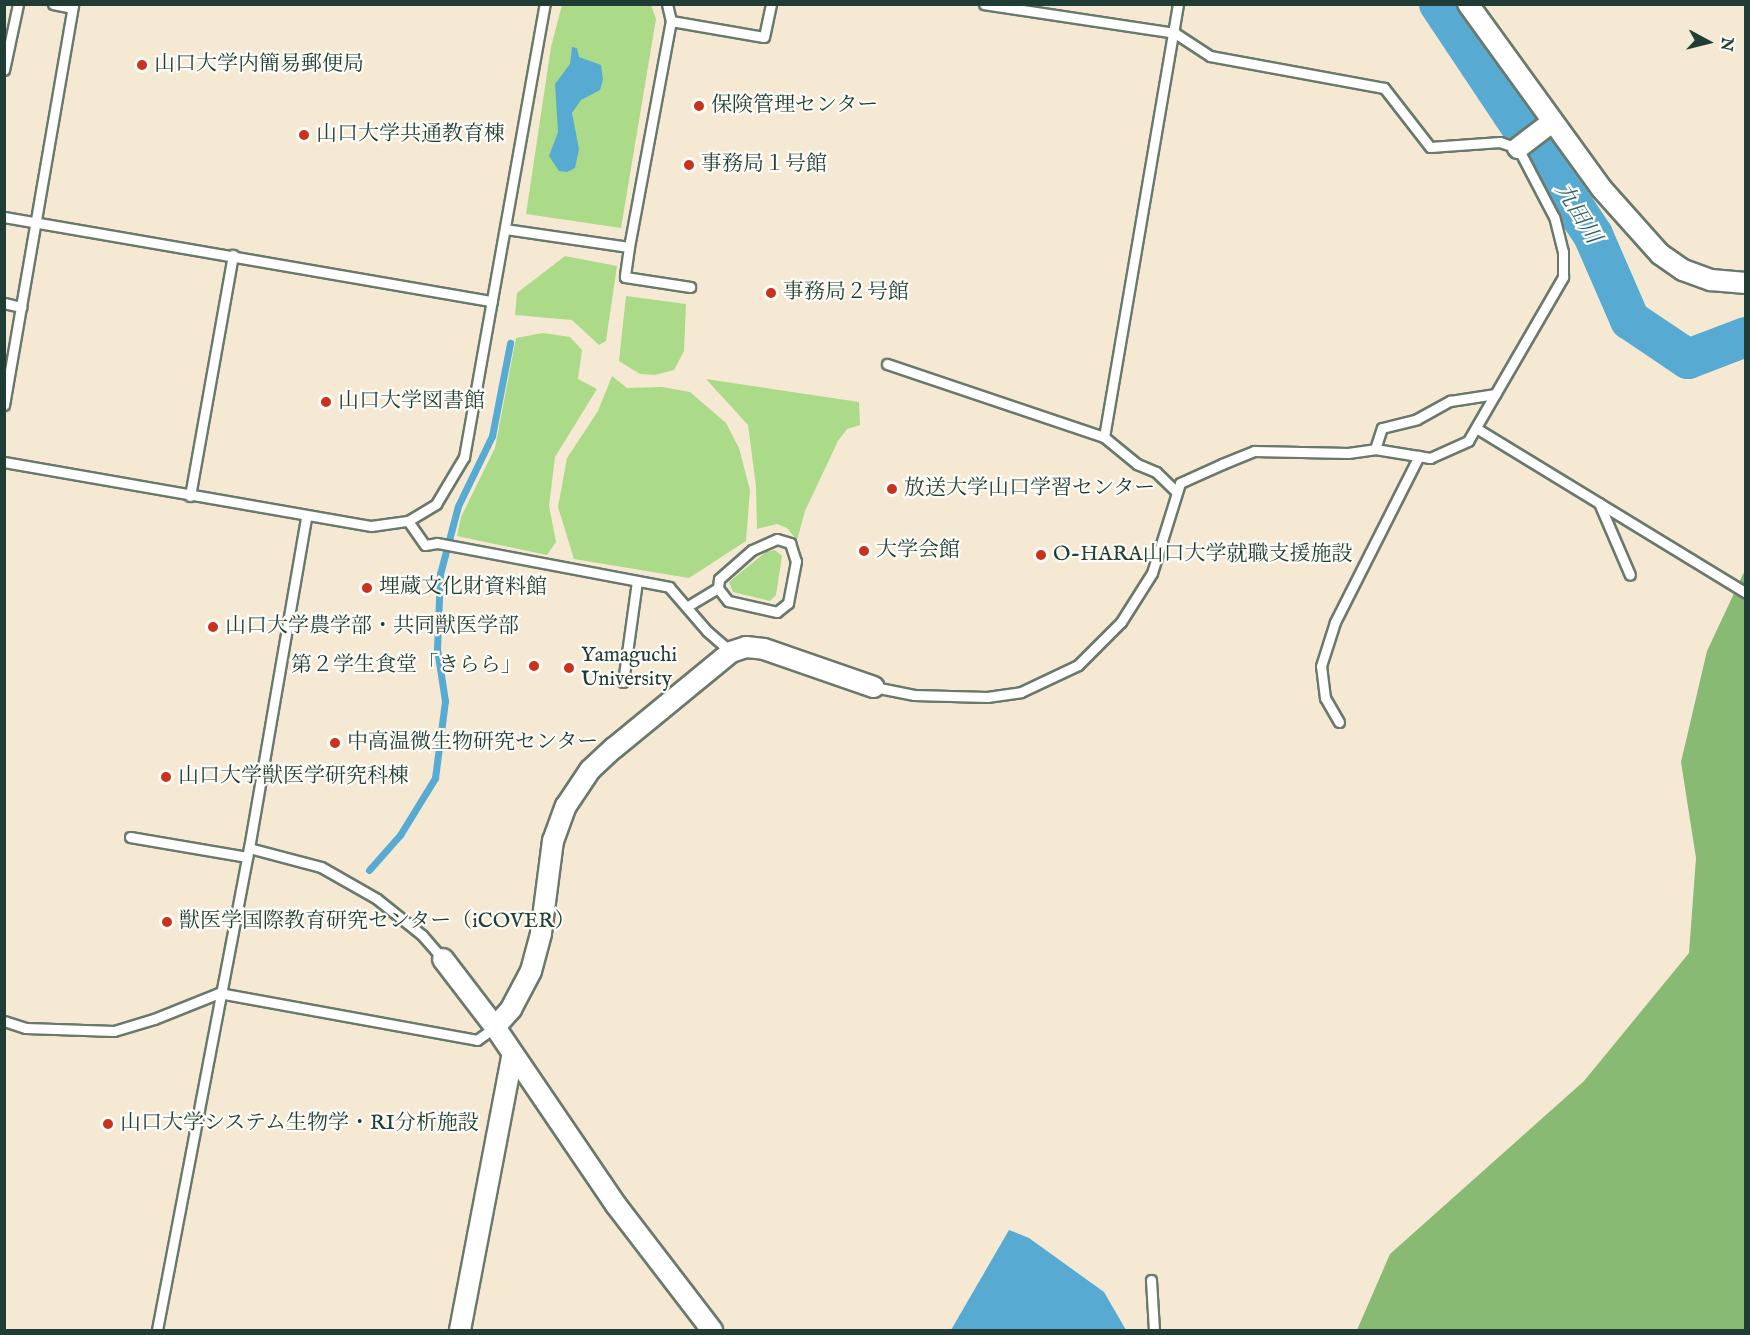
<!DOCTYPE html>
<html>
<head>
<meta charset="utf-8">
<style>
  body { margin:0 }
  #map { position:relative; width:1750px; height:1335px; overflow:hidden; background:#f6e9d3; font-family:"IM FELL English","Noto Serif JP",serif }
  div>[style] { position:absolute }
  .green>* { inset:0; background:#abda88 }
  .forest>* { inset:0; background:#88ba74 }
  .water>* { inset:0; background:#57abd3 }
  .stream>* { height:7px; margin:-3.5px; padding:0 3.5px; transform-origin:3.5px; border-radius:3.5px; background:#57abd3 }
  .river>* { height:40px; margin:-20px; padding:0 20px; transform-origin:20px; border-radius:20px; background:#57abd3 }
  .roads { filter:drop-shadow(2px 0 #6a796c) drop-shadow(-2px 0 #6a796c) drop-shadow(0 2px #6a796c) drop-shadow(0 -2px #6a796c) }
  .service>* { height:9px; margin:-4.5px; padding:0 4.5px; transform-origin:4.5px; border-radius:4.5px; background:#fff }
  .minor>* { height:20px; margin:-10px; padding:0 10px; transform-origin:10px; border-radius:10px; background:#fff }
  .dots>* { width:16px; height:16px; translate:-50% -50%; box-sizing:border-box; border:3px solid #fdfcf7; border-radius:50% }
  span { translate:-50% -50%; white-space:nowrap; text-align:center; line-height:1.15; -webkit-text-stroke:4.5px #fdfcf7; paint-order:stroke }
  .poi-label { font-size:21px; color:#1f3d34 }
  .left { translate:0 -50%; text-align:left }
  .right { translate:-100% -50%; text-align:right }
  .water-label { font-size:22px; color:#305e64; font-style:italic }
  .frame { position:absolute; inset:0; border:6px solid #1f3d34; pointer-events:none }
  .north { position:absolute; left:1678px; top:12px; width:60px; height:60px; -webkit-text-stroke:4px #fdfcf7; paint-order:stroke; rotate:97deg; font-size:16px; font-weight:700; line-height:24px; text-align:center; color:#1f3d34 }
  .north::after { content:''; display:block; margin:auto; width:21px; height:27px; background:#1f3d34; clip-path:polygon(50% 0,100% 100%,50% 72%,0 100%) }
</style>
</head>
<body>
<div id="map">
  <div class="green">
    <div style="clip-path:polygon(562px 5px,651px 5px,656px 19px,621px 228px,526px 214px,551px 47px)"></div>
    <div style="clip-path:polygon(565px 256px,617px 266px,606px 341px,599px 345px,572px 320px,515px 315px,517px 293px)"></div>
    <div style="clip-path:polygon(626px 296px,686px 304px,684px 351px,674px 370px,655px 375px,640px 374px,619px 361px)"></div>
    <div style="clip-path:polygon(543px 333px,570px 337px,582px 350px,578px 379px,597px 389px,555px 457px,549px 506px,556px 542px,547px 555px,457px 536px,461px 517px,495px 448px,516px 338px)"></div>
    <div style="clip-path:polygon(612px 376px,627px 388px,662px 387px,690px 392px,726px 423px,739px 448px,750px 490px,746px 541px,689px 578px,574px 559px,558px 507px,567px 458px,598px 411px)"></div>
    <div style="clip-path:polygon(706px 379px,859px 402px,860px 425px,847px 429px,838px 441px,805px 511px,797px 540px,787px 528px,777px 524px,757px 529px,756px 486px,748px 425px)"></div>
    <div style="clip-path:polygon(775px 550px,782px 556px,776px 595px,770px 601px,733px 592px,729px 582px,766px 552px)"></div>
  </div>
  <div class="forest">
    <div style="clip-path:polygon(1745px 570px,1745px 1330px,1357px 1330px,1390px 1254px,1584px 1081px,1689px 953px,1696px 858px,1681px 762px,1707px 651px)"></div>
  </div>
  <div class="water">
    <div style="clip-path:polygon(572px 47px,577px 48px,579px 57px,601px 65px,603px 80px,600px 90px,581px 100px,572px 113px,579px 149px,575px 168px,567px 172px,559px 171px,549px 156px,558px 132px,555px 84px,570px 64px)"></div>
    <div style="clip-path:polygon(1009px 1230px,1029px 1238px,1104px 1292px,1126px 1330px,951px 1330px)"></div>
  </div>
  <div class="stream">
    <div style="left:369px;top:870px;width:47px;rotate:-48.5deg"></div>
    <div style="left:400px;top:835px;width:67px;rotate:-58.4deg"></div>
    <div style="left:435px;top:778px;width:78px;rotate:-82.6deg"></div>
    <div style="left:445px;top:701px;width:53px;rotate:-98.7deg"></div>
    <div style="left:437px;top:649px;width:75px;rotate:-87.7deg"></div>
    <div style="left:440px;top:574px;width:70px;rotate:-75.2deg"></div>
    <div style="left:458px;top:506px;width:78px;rotate:-64.1deg"></div>
    <div style="left:492px;top:436px;width:95px;rotate:-79deg"></div>
  </div>
  <div class="river">
    <div style="left:1439px;top:4px;width:278px;rotate:56.3deg"></div>
    <div style="left:1593px;top:235px;width:93px;rotate:66.5deg"></div>
    <div style="left:1630px;top:320px;width:70px;rotate:33.9deg"></div>
    <div style="left:1688px;top:359px;width:62px;rotate:-20.8deg"></div>
  </div>
  <div class="roads">
    <div class="service">
      <div style="left:53px;top:4px;width:19px;rotate:12deg"></div>
      <div style="left:667px;top:4px;width:17px;rotate:77deg"></div>
      <div style="left:671px;top:21px;width:94px;rotate:9.8deg"></div>
      <div style="left:764px;top:37px;width:34px;rotate:-78deg"></div>
      <div style="left:4px;top:70px;width:67px;rotate:-78deg"></div>
      <div style="left:4px;top:217px;width:495px;rotate:9.8deg"></div>
      <div style="left:505px;top:229px;width:125px;rotate:8.3deg"></div>
      <div style="left:629px;top:247px;width:230px;rotate:-79.5deg"></div>
      <div style="left:629px;top:247px;width:30px;rotate:98deg"></div>
      <div style="left:625px;top:277px;width:66px;rotate:8.7deg"></div>
      <div style="left:4px;top:303px;width:18px;rotate:13deg"></div>
      <div style="left:887px;top:364px;width:229px;rotate:18.6deg"></div>
      <div style="left:1104px;top:437px;width:439px;rotate:-80.3deg"></div>
      <div style="left:4px;top:405px;width:407px;rotate:-80.2deg"></div>
      <div style="left:1476px;top:428px;width:316px;rotate:31.4deg"></div>
      <div style="left:1104px;top:437px;width:43px;rotate:39.3deg"></div>
      <div style="left:1137px;top:464px;width:21px;rotate:23deg"></div>
      <div style="left:1156px;top:472px;width:29px;rotate:44deg"></div>
      <div style="left:1375px;top:449px;width:22px;rotate:-72deg"></div>
      <div style="left:1382px;top:428px;width:36px;rotate:-14deg"></div>
      <div style="left:1417px;top:419px;width:38px;rotate:-29deg"></div>
      <div style="left:1450px;top:401px;width:46px;rotate:-8.8deg"></div>
      <div style="left:4px;top:462px;width:373px;rotate:9.9deg"></div>
      <div style="left:371px;top:526px;width:37px;rotate:-8deg"></div>
      <div style="left:408px;top:521px;width:33px;rotate:-31deg"></div>
      <div style="left:436px;top:504px;width:55px;rotate:-59.2deg"></div>
      <div style="left:464px;top:457px;width:460px;rotate:-79.9deg"></div>
      <div style="left:190px;top:496px;width:245px;rotate:-79.9deg"></div>
      <div style="left:1599px;top:503px;width:78px;rotate:66.7deg"></div>
      <div style="left:408px;top:521px;width:29px;rotate:55deg"></div>
      <div style="left:425px;top:545px;width:12px;rotate:-9deg"></div>
      <div style="left:437px;top:543px;width:236px;rotate:10.7deg"></div>
      <div style="left:669px;top:587px;width:58px;rotate:49.2deg"></div>
      <div style="left:707px;top:631px;width:32px;rotate:41deg"></div>
      <div style="left:688px;top:606px;width:35px;rotate:-31deg"></div>
      <div style="left:718px;top:588px;width:9px;rotate:-84deg"></div>
      <div style="left:719px;top:579px;width:44px;rotate:-41.3deg"></div>
      <div style="left:752px;top:550px;width:27px;rotate:-24deg"></div>
      <div style="left:777px;top:539px;width:14px;rotate:17deg"></div>
      <div style="left:790px;top:543px;width:19px;rotate:72deg"></div>
      <div style="left:796px;top:561px;width:43px;rotate:100.8deg"></div>
      <div style="left:788px;top:603px;width:14px;rotate:141deg"></div>
      <div style="left:777px;top:612px;width:50px;rotate:-167.3deg"></div>
      <div style="left:728px;top:601px;width:16px;rotate:-128deg"></div>
      <div style="left:623px;top:682px;width:102px;rotate:-82.1deg"></div>
      <div style="left:874px;top:687px;width:41px;rotate:11.3deg"></div>
      <div style="left:914px;top:695px;width:73px;rotate:1.6deg"></div>
      <div style="left:987px;top:697px;width:34px;rotate:-8deg"></div>
      <div style="left:1021px;top:692px;width:63px;rotate:-25.3deg"></div>
      <div style="left:1078px;top:665px;width:61px;rotate:-45deg"></div>
      <div style="left:1121px;top:622px;width:58px;rotate:-57.7deg"></div>
      <div style="left:1152px;top:573px;width:94px;rotate:-72.7deg"></div>
      <div style="left:1180px;top:483px;width:46px;rotate:-24.3deg"></div>
      <div style="left:1222px;top:464px;width:35px;rotate:-22deg"></div>
      <div style="left:1254px;top:451px;width:94px;rotate:1.2deg"></div>
      <div style="left:1348px;top:453px;width:27px;rotate:-8deg"></div>
      <div style="left:1375px;top:449px;width:56px;rotate:9.3deg"></div>
      <div style="left:1430px;top:458px;width:42px;rotate:-24.1deg"></div>
      <div style="left:1468px;top:441px;width:190px;rotate:-59.9deg"></div>
      <div style="left:1563px;top:277px;width:25px;rotate:-90deg"></div>
      <div style="left:1563px;top:252px;width:36px;rotate:-104deg"></div>
      <div style="left:1554px;top:217px;width:78px;rotate:-117.6deg"></div>
      <div style="left:1518px;top:148px;width:19px;rotate:-162deg"></div>
      <div style="left:1500px;top:142px;width:70px;rotate:175.9deg"></div>
      <div style="left:1430px;top:147px;width:75px;rotate:-127.9deg"></div>
      <div style="left:1384px;top:88px;width:177px;rotate:-169.6deg"></div>
      <div style="left:1210px;top:56px;width:42px;rotate:-146.7deg"></div>
      <div style="left:1175px;top:33px;width:193px;rotate:-171.4deg"></div>
      <div style="left:1339px;top:722px;width:28px;rotate:-120deg"></div>
      <div style="left:1325px;top:698px;width:32px;rotate:-97deg"></div>
      <div style="left:1321px;top:666px;width:46px;rotate:-72.3deg"></div>
      <div style="left:1335px;top:622px;width:186px;rotate:-63.2deg"></div>
      <div style="left:130px;top:837px;width:119px;rotate:9.7deg"></div>
      <div style="left:249px;top:848px;width:74px;rotate:14.8deg"></div>
      <div style="left:321px;top:867px;width:64px;rotate:29.7deg"></div>
      <div style="left:377px;top:899px;width:58px;rotate:38.7deg"></div>
      <div style="left:422px;top:935px;width:32px;rotate:49deg"></div>
      <div style="left:4px;top:1021px;width:23px;rotate:18deg"></div>
      <div style="left:26px;top:1028px;width:88px;rotate:2deg"></div>
      <div style="left:114px;top:1031px;width:42px;rotate:-16.7deg"></div>
      <div style="left:154px;top:1019px;width:70px;rotate:-21.8deg"></div>
      <div style="left:219px;top:993px;width:262px;rotate:10.3deg"></div>
      <div style="left:477px;top:1040px;width:22px;rotate:-36deg"></div>
      <div style="left:1151px;top:1280px;width:50px;rotate:86.6deg"></div>
      <div style="left:157px;top:1330px;width:491px;rotate:-79.2deg"></div>
      <div style="left:249px;top:848px;width:336px;rotate:-80.2deg"></div>
    </div>
    <div class="minor">
      <div style="left:1468px;top:4px;width:227px;rotate:54.1deg"></div>
      <div style="left:1601px;top:188px;width:89px;rotate:48.2deg"></div>
      <div style="left:1660px;top:254px;width:28px;rotate:35deg"></div>
      <div style="left:1683px;top:270px;width:30px;rotate:20deg"></div>
      <div style="left:1711px;top:280px;width:35px;rotate:5deg"></div>
      <div style="left:1518px;top:148px;width:43px;rotate:-37.4deg"></div>
      <div style="left:443px;top:959px;width:86px;rotate:52.6deg"></div>
      <div style="left:495px;top:1027px;width:215px;rotate:55.8deg"></div>
      <div style="left:616px;top:1205px;width:158px;rotate:52.5deg"></div>
      <div style="left:495px;top:1027px;width:24px;rotate:-48deg"></div>
      <div style="left:511px;top:1009px;width:43px;rotate:-62.2deg"></div>
      <div style="left:531px;top:971px;width:39px;rotate:-75deg"></div>
      <div style="left:541px;top:933px;width:93px;rotate:-82.6deg"></div>
      <div style="left:553px;top:841px;width:37px;rotate:-70deg"></div>
      <div style="left:566px;top:806px;width:43px;rotate:-56.3deg"></div>
      <div style="left:590px;top:770px;width:33px;rotate:-43deg"></div>
      <div style="left:614px;top:748px;width:151px;rotate:-39.4deg"></div>
      <div style="left:731px;top:652px;width:16px;rotate:-18deg"></div>
      <div style="left:746px;top:647px;width:18px;rotate:6deg"></div>
      <div style="left:764px;top:649px;width:116px;rotate:19.1deg"></div>
      <div style="left:460px;top:1330px;width:277px;rotate:-79.2deg"></div>
    </div>
  </div>
  <div class="dots">
    <div style="left:142px;top:65px;background:#c8321e"></div>
    <div style="left:699px;top:106px;background:#c8321e"></div>
    <div style="left:304px;top:135px;background:#c8321e"></div>
    <div style="left:689px;top:165px;background:#c8321e"></div>
    <div style="left:771px;top:293px;background:#c8321e"></div>
    <div style="left:326px;top:402px;background:#c8321e"></div>
    <div style="left:892px;top:489px;background:#c8321e"></div>
    <div style="left:864px;top:551px;background:#c8321e"></div>
    <div style="left:1041px;top:555px;background:#c8321e"></div>
    <div style="left:367px;top:588px;background:#c8321e"></div>
    <div style="left:213px;top:627px;background:#c8321e"></div>
    <div style="left:534px;top:666px;background:#c8321e"></div>
    <div style="left:569px;top:668px;background:#c8321e"></div>
    <div style="left:335px;top:743px;background:#c8321e"></div>
    <div style="left:166px;top:777px;background:#c8321e"></div>
    <div style="left:167px;top:922px;background:#c8321e"></div>
    <div style="left:108px;top:1124px;background:#c8321e"></div>
  </div>
  <div class="poi-label">
    <span class="left" style="left:154px;top:65px">山口大学内簡易郵便局</span>
    <span class="left" style="left:711px;top:106px">保険管理センター</span>
    <span class="left" style="left:316px;top:135px">山口大学共通教育棟</span>
    <span class="left" style="left:701px;top:165px">事務局１号館</span>
    <span class="left" style="left:783px;top:293px">事務局２号館</span>
    <span class="left" style="left:338px;top:402px">山口大学図書館</span>
    <span class="left" style="left:904px;top:489px">放送大学山口学習センター</span>
    <span class="left" style="left:876px;top:551px">大学会館</span>
    <span class="left" style="left:1053px;top:555px">O-HARA山口大学就職支援施設</span>
    <span class="left" style="left:379px;top:588px">埋蔵文化財資料館</span>
    <span class="left" style="left:225px;top:627px">山口大学農学部・共同獣医学部</span>
    <span class="left" style="left:581px;top:668px">Yamaguchi<br>University</span>
    <span class="right" style="left:522px;top:666px">第２学生食堂「きらら」</span>
    <span class="left" style="left:347px;top:743px">中高温微生物研究センター</span>
    <span class="left" style="left:178px;top:777px">山口大学獣医学研究科棟</span>
    <span class="left" style="left:179px;top:922px">獣医学国際教育研究センター（iCOVER）</span>
    <span class="left" style="left:120px;top:1124px">山口大学システム生物学・RI分析施設</span>
  </div>
  <div class="water-label">
    <span style="left:1577px;top:214px;rotate:58deg">九田川</span>
  </div>
  <div class="frame"></div>
  <div class="north">N</div>
</div>
</body>
</html>
